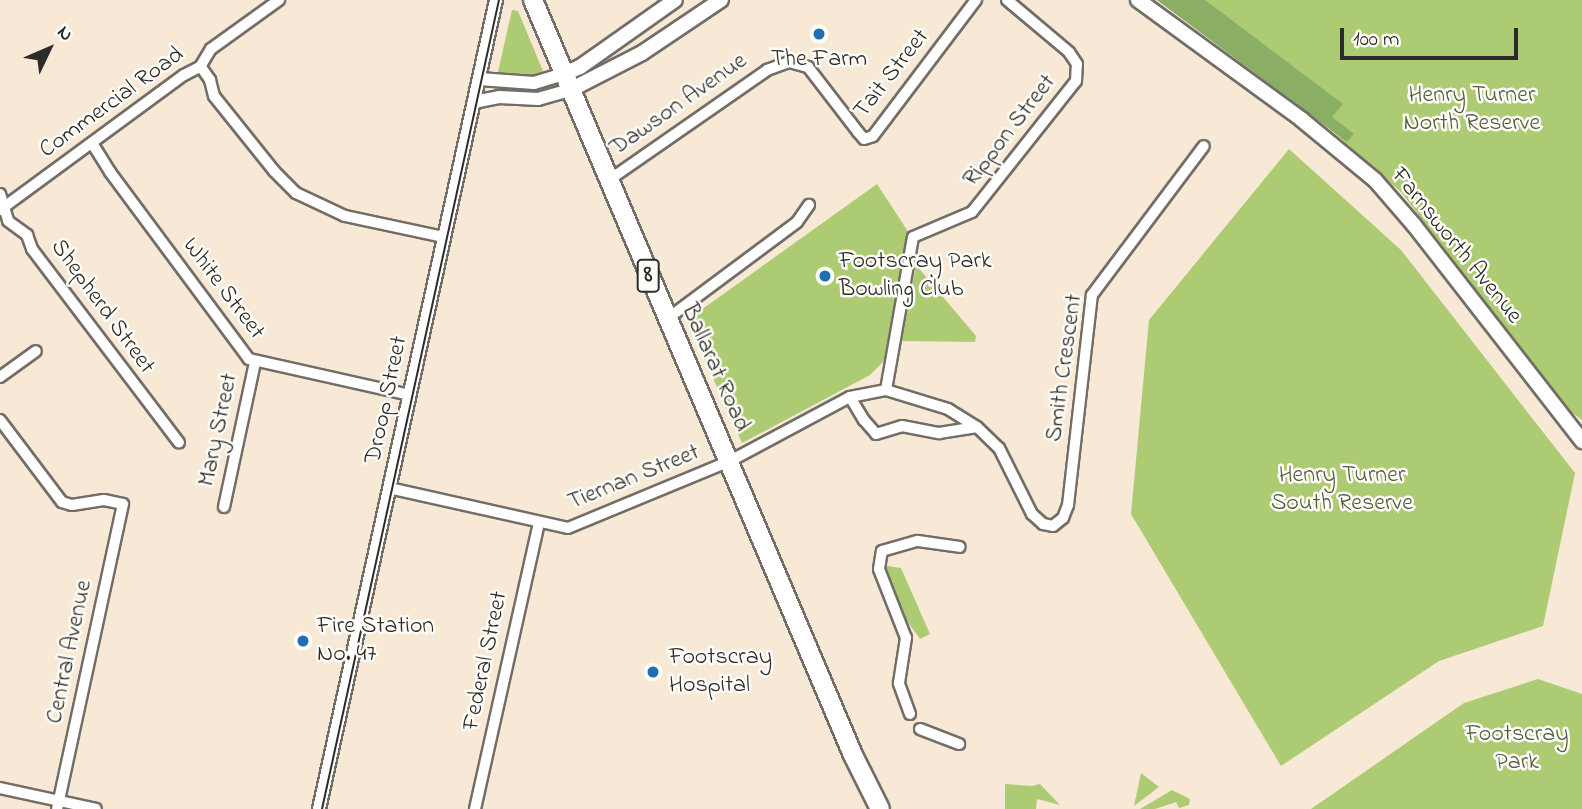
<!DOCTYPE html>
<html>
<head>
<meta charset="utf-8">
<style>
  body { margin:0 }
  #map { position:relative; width:1582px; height:809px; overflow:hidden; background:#f7e9d6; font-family:"Indie Flower",sans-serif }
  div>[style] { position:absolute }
  .green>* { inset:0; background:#adcb72 }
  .forest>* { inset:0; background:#8aaf64 }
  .roads { filter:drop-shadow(2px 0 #726e67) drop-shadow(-2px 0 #726e67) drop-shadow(0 2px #726e67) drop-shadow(0 -2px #726e67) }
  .minor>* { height:10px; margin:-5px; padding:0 5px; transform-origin:5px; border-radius:5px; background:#fff }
  .tertiary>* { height:12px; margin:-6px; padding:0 6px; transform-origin:6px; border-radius:6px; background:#fff }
  .secondary>* { height:14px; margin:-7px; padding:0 7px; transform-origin:7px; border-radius:7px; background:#fff }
  .trunk>* { height:18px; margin:-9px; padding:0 9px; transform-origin:9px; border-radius:9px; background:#fff }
  .tram>* { height:2px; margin:-1px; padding:0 1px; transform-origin:1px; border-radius:1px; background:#2b2b2b }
  .dots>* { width:19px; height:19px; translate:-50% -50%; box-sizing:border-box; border:4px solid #fdfcf7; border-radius:50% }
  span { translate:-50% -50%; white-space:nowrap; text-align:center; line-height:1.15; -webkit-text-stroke:5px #fdfcf7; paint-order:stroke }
  .shield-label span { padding:2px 5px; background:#fdfcf7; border:2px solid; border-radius:5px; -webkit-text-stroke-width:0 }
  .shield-label { font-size:23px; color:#2b2b2b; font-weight:700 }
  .poi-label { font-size:24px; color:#2b2b2b }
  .left { translate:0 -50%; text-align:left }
  .street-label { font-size:24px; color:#2b2b2b }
  .park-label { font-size:24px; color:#525b40 }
  .north { position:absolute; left:14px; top:14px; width:70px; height:70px; -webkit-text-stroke:5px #fdfcf7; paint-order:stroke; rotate:46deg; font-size:19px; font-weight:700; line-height:28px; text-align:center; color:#2b2b2b }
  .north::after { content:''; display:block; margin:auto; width:24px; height:32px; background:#2b2b2b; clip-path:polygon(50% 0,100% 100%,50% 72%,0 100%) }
  .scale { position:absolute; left:1340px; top:28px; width:178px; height:32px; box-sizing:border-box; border:4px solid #2b2b2b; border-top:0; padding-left:9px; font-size:21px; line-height:24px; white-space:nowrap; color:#2b2b2b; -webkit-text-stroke:5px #fdfcf7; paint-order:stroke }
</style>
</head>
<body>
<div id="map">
  <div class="green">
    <div style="clip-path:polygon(1157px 0,1582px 0,1582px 420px,1559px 403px,1402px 193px,1315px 116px)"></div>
    <div style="clip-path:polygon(512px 10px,518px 11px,543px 71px,538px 74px,526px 76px,498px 72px)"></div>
    <div style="clip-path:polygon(1289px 149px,1401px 250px,1575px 473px,1543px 626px,1439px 661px,1281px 766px,1131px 514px,1149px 320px)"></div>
    <div style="clip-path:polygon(877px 184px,909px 233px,886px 359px,870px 375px,742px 443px,687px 320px)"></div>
    <div style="clip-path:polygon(916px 265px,976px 336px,975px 342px,902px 341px)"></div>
    <div style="clip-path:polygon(881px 565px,901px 568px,930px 634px,920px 639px,905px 618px)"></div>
    <div style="clip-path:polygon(1538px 679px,1582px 694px,1582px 809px,1311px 809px,1464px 703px)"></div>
    <div style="clip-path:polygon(1141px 773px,1159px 787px,1134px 806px)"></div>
    <div style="clip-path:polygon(1005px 784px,1032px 786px,1040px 784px,1060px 805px,1037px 799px,1036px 809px,1005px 809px)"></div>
    <div style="clip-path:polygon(1172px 790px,1190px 799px,1189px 805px,1179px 808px,1176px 802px,1155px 809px,1140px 809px)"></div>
  </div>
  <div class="forest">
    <div style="clip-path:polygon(1157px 0,1205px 0,1343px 104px,1332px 117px,1354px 134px,1347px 142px)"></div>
  </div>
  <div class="roads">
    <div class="minor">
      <div style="left:201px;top:67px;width:16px;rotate:55deg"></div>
      <div style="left:210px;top:80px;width:16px;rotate:76deg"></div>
      <div style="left:214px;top:96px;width:96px;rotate:51.3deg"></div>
      <div style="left:274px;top:171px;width:31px;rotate:45deg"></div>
      <div style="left:296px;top:193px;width:54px;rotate:25.1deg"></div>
      <div style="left:345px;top:216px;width:101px;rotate:12deg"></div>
      <div style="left:92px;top:143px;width:34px;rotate:58deg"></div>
      <div style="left:110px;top:172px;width:233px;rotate:53.4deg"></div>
      <div style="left:249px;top:359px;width:165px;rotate:12.6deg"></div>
      <div style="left:609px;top:180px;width:193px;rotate:-34.8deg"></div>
      <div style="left:767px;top:70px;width:23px;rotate:-20deg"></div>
      <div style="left:789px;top:62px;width:20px;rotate:15deg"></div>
      <div style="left:808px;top:67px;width:82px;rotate:52.4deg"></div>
      <div style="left:858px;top:132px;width:9px;rotate:49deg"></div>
      <div style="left:864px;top:139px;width:9px;rotate:-18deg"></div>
      <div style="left:873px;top:136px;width:171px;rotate:-52.9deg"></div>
      <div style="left:0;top:194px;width:28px;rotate:73deg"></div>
      <div style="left:8px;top:221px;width:24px;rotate:36deg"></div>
      <div style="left:27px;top:235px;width:15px;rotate:70deg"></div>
      <div style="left:32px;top:249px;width:243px;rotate:52.8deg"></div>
      <div style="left:0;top:210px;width:228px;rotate:-36.3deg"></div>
      <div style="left:184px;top:75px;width:18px;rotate:-27deg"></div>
      <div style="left:200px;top:67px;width:21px;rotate:-59deg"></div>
      <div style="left:211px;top:49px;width:84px;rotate:-35.8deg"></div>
      <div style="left:667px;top:319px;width:162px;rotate:-36.7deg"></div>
      <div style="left:797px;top:222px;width:21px;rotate:-55deg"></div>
      <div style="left:0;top:377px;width:44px;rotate:-35.8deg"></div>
      <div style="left:886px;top:390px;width:155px;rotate:-80deg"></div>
      <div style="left:913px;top:237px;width:64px;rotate:-23deg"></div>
      <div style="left:972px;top:212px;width:167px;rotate:-51.6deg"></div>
      <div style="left:1076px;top:81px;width:17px;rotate:-87deg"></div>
      <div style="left:1077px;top:64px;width:14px;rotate:-124deg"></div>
      <div style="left:1069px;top:52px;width:81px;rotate:-140deg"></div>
      <div style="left:850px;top:397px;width:27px;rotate:59deg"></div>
      <div style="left:864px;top:420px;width:18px;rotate:49deg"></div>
      <div style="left:876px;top:434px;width:27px;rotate:-17deg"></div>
      <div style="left:902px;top:426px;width:38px;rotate:11deg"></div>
      <div style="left:939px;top:433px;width:37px;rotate:-9deg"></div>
      <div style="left:0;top:420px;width:103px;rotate:52.9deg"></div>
      <div style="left:62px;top:502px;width:10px;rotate:17deg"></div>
      <div style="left:72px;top:505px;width:32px;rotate:-9deg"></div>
      <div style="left:104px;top:500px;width:19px;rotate:12deg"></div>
      <div style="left:123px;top:504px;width:312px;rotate:102.2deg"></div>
      <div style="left:389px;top:488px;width:183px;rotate:12.6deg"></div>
      <div style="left:568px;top:528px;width:175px;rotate:-22.5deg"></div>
      <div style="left:730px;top:461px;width:136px;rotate:-28.1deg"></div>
      <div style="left:850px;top:397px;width:37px;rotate:-11deg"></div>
      <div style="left:886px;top:390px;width:65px;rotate:17deg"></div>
      <div style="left:948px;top:409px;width:34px;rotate:32deg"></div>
      <div style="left:977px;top:427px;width:30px;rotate:44deg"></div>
      <div style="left:999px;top:448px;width:74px;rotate:63.4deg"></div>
      <div style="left:1032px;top:514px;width:15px;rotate:42deg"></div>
      <div style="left:1043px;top:524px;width:10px;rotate:11deg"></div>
      <div style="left:1053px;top:526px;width:13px;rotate:-39deg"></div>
      <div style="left:1063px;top:518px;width:14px;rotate:-69deg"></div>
      <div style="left:1068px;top:505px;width:211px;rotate:-83.5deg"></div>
      <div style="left:1092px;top:295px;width:186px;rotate:-53.1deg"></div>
      <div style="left:224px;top:507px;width:148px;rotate:-77.9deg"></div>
      <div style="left:910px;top:714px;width:33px;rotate:-110deg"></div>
      <div style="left:899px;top:683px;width:46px;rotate:-81.2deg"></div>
      <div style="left:906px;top:638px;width:74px;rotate:-111.4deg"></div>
      <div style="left:879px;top:569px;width:18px;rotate:-81deg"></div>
      <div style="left:882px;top:551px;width:37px;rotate:-16deg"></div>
      <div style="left:918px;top:541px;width:42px;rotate:8.1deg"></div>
      <div style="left:920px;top:729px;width:42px;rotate:21deg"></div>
      <div style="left:0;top:788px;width:98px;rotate:12.3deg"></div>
      <div style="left:475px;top:809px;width:294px;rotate:-77.4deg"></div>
    </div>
    <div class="tertiary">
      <div style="left:479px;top:79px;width:55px;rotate:4.2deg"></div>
      <div style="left:534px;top:83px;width:31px;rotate:-17deg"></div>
      <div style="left:474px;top:102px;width:25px;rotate:-11deg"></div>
      <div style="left:499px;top:97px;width:39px;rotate:3deg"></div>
      <div style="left:538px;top:99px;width:33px;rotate:-16deg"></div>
      <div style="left:319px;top:809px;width:828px;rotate:-77.66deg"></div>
    </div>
    <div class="secondary">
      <div style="left:1138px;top:0;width:202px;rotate:36.1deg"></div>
      <div style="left:1301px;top:119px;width:96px;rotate:39.5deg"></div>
      <div style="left:1375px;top:180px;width:60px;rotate:49.1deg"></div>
      <div style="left:1414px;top:225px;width:274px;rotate:52.1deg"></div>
      <div style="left:564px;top:74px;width:17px;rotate:-24deg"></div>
      <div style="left:580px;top:67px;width:116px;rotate:-35.2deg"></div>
      <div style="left:570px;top:90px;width:81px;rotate:-27.2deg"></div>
      <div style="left:642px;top:53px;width:95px;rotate:-33.9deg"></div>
    </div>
    <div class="trunk">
      <div style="left:533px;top:0;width:820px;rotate:67.03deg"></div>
      <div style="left:853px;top:755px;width:60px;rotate:63.4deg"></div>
    </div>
  </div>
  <div class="tram">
    <div style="left:322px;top:809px;width:828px;rotate:-77.66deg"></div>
  </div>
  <div class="dots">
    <div style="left:819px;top:34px;background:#1f6fb2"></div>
    <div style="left:825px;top:276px;background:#1f6fb2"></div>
    <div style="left:303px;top:641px;background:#1f6fb2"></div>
    <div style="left:653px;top:672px;background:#1f6fb2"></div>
  </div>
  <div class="shield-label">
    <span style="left:648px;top:276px">8</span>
  </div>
  <div class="poi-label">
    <span style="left:819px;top:60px">The Farm</span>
    <span class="left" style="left:839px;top:276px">Footscray Park<br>Bowling Club</span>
    <span class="left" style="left:317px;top:641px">Fire Station<br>No. 47</span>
    <span class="left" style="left:669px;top:672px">Footscray<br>Hospital</span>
  </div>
  <div class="street-label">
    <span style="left:892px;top:74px;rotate:-52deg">Tait Street</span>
    <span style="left:112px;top:103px;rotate:-36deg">Commercial Road</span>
    <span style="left:679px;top:105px;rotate:-35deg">Dawson Avenue</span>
    <span style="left:1010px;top:131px;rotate:-52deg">Rippon Street</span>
    <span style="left:1456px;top:246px;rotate:51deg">Farnsworth Avenue</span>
    <span style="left:223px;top:289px;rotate:53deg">White Street</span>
    <span style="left:102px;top:307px;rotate:54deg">Shepherd Street</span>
    <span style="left:715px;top:368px;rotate:66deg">Ballarat Road</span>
    <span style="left:1065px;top:368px;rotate:-82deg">Smith Crescent</span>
    <span style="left:387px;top:400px;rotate:-78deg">Droop Street</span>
    <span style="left:219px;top:430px;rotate:-78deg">Mary Street</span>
    <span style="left:634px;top:478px;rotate:-22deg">Tiernan Street</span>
    <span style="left:70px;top:652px;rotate:-78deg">Central Avenue</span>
    <span style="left:486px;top:661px;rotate:-78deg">Federal Street</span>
  </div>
  <div class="park-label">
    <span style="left:1472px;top:110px">Henry Turner<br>North Reserve</span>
    <span style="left:1342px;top:490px">Henry Turner<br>South Reserve</span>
    <span style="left:1517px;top:749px">Footscray<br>Park</span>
  </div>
  <div class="north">N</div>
  <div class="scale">100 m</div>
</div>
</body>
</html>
